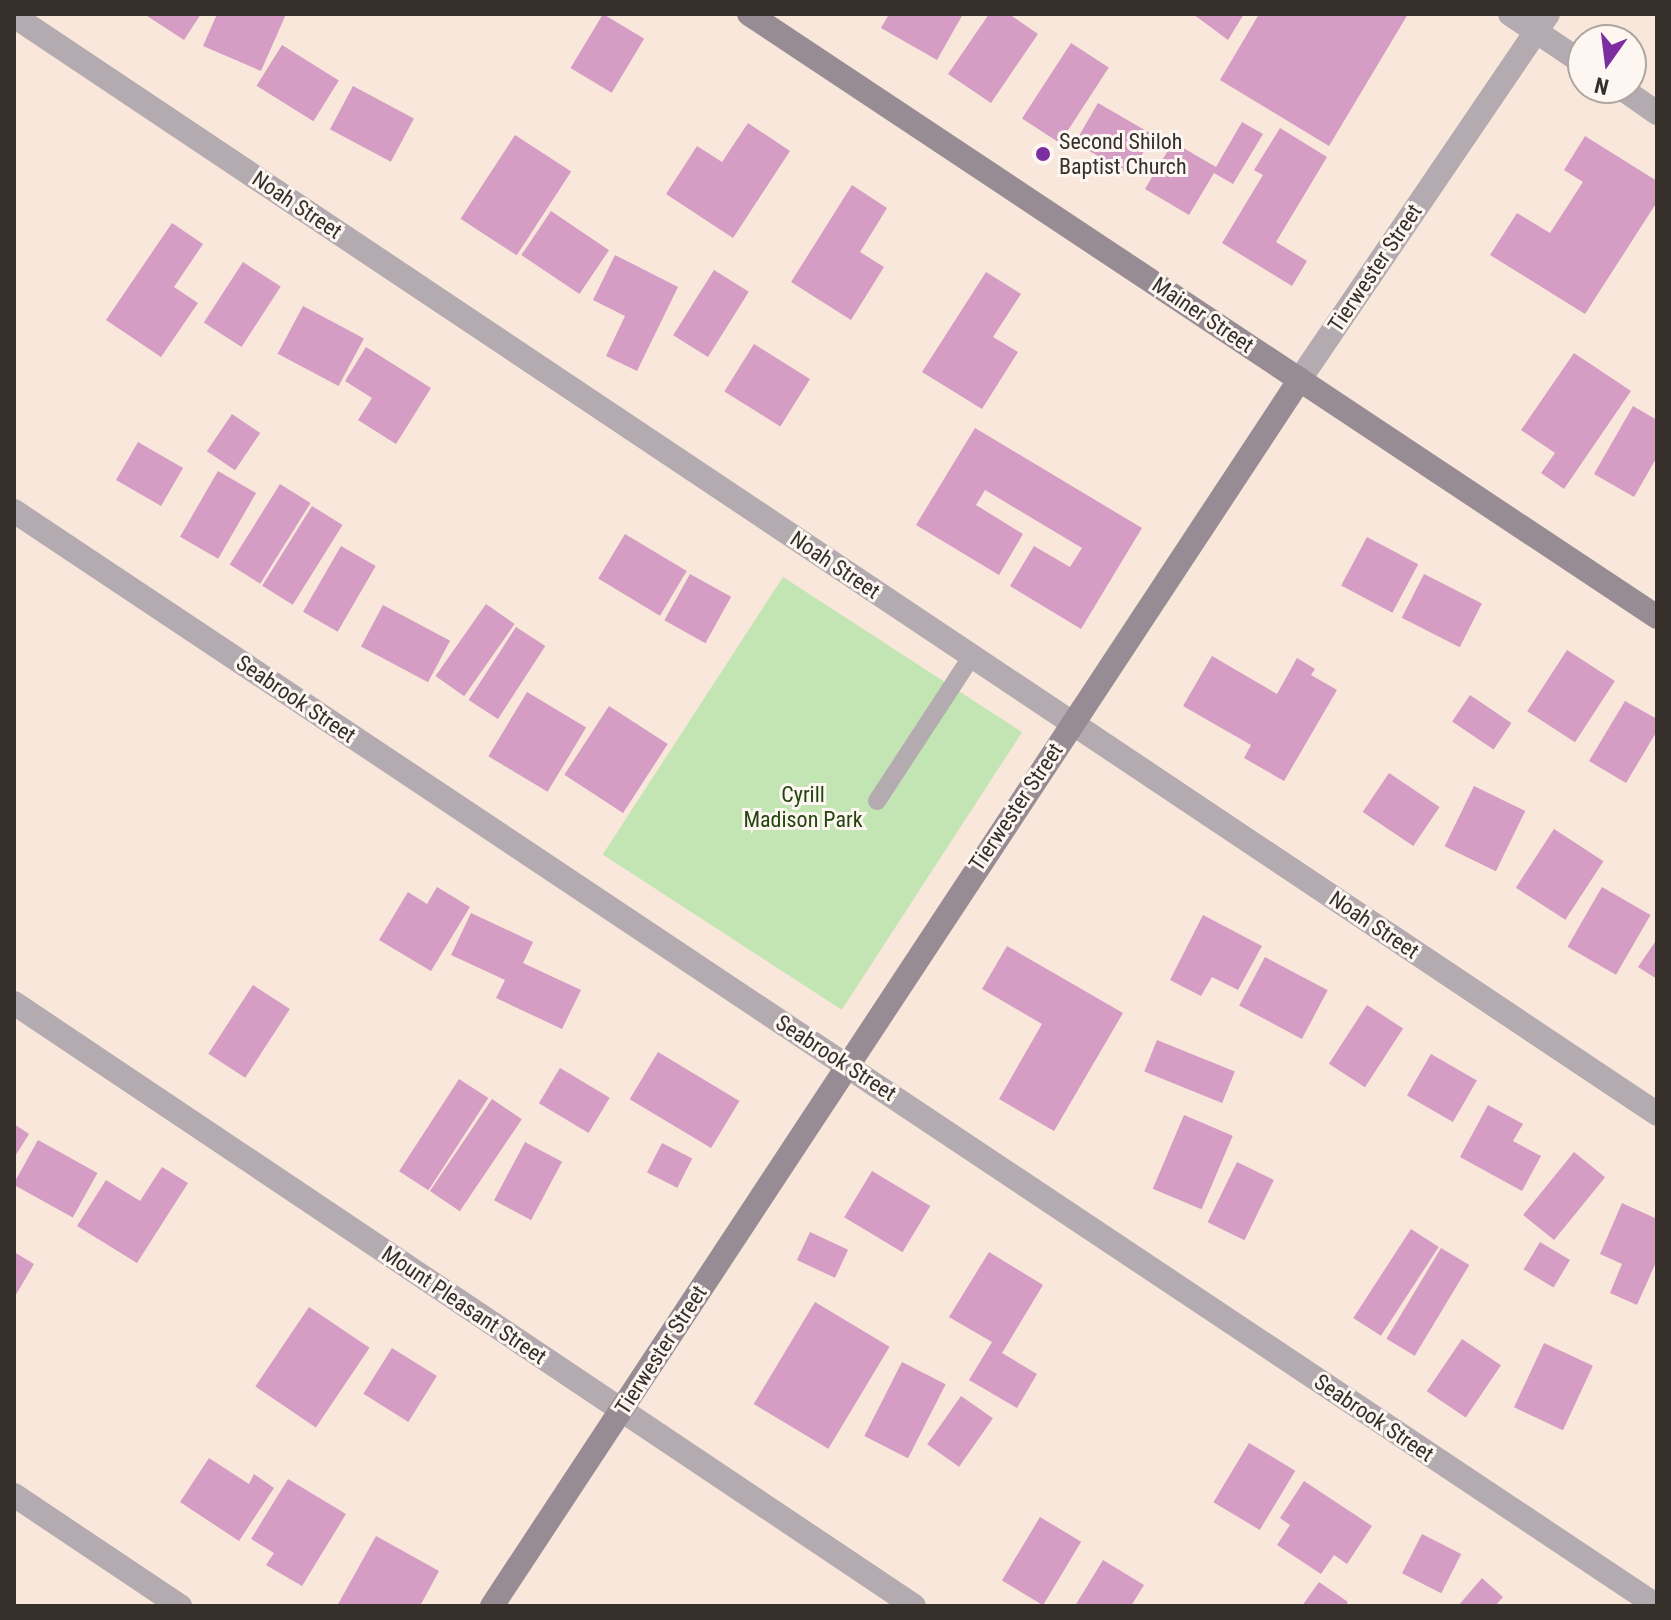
<!DOCTYPE html>
<html>
<head>
<meta charset="utf-8">
<style>
  body { margin:0 }
  #map { position:relative; width:1671px; height:1620px; overflow:hidden; background:#f8e7da; font-family:"Roboto Condensed",sans-serif }
  div>[style] { position:absolute }
  .green>* { inset:0; background:#c2e5b3; transform-origin:0 0 }
  .building>* { inset:0; background:#d59dc4; transform-origin:0 0 }
  .lane>* { height:18px; margin:-9px; padding:0 9px; transform-origin:9px; border-radius:9px; background:#b3abb0 }
  .street>* { height:24px; margin:-12px; padding:0 12px; transform-origin:12px; border-radius:12px; background:#b3abb0 }
  .secondary>* { height:24px; margin:-12px; padding:0 12px; transform-origin:12px; border-radius:12px; background:#978c93 }
  .dots>* { width:22px; height:22px; translate:-50% -50%; box-sizing:border-box; border:4px solid #fdf6f1; border-radius:50% }
  span { translate:-50% -50%; white-space:nowrap; text-align:center; line-height:1.15; -webkit-text-stroke:6px #fdf6f1; paint-order:stroke }
  .poi-label { font-size:22px; color:#362f2a }
  .left { translate:0 -50%; text-align:left }
  .street-label { font-size:22px; color:#362f2a }
  .park-label { font-size:22px; color:#22450e }
  .frame { position:absolute; inset:0; border:16px solid #362f2a; pointer-events:none }
  .north { position:absolute; left:1567px; top:24px; width:80px; height:80px; box-sizing:border-box; background:#fdf6f1; border:2px solid #ada6a1; border-radius:50%; rotate:194deg; font-size:22px; font-weight:700; line-height:32px; text-align:center; color:#362f2a }
  .north::after { content:''; display:block; margin:auto; width:28px; height:36px; background:#7b2ea0; clip-path:polygon(50% 0,100% 100%,50% 72%,0 100%) }
</style>
</head>
<body>
<div id="map">
  <div class="green">
    <div style="left:783px;top:577px;width:285px;height:331px;rotate:33deg"></div>
  </div>
  <div class="building">
    <div style="clip-path:polygon(144px 14px,201px 14px,184px 40px)"></div>
    <div style="clip-path:polygon(217px 14px,286px 14px,261px 71px,203px 46px)"></div>
    <div style="left:603px;top:14px;width:48px;height:63px;rotate:31deg"></div>
    <div style="clip-path:polygon(889px 14px,963px 14px,937px 60px,881px 28px)"></div>
    <div style="clip-path:polygon(989px 14px,1009px 14px,1038px 34px,991px 103px,948px 74px)"></div>
    <div style="clip-path:polygon(1193px 14px,1244px 14px,1228px 40px)"></div>
    <div style="clip-path:polygon(1259px 14px,1408px 14px,1329px 146px,1220px 80px)"></div>
    <div style="left:1071px;top:43px;width:45px;height:90px;rotate:33deg"></div>
    <div style="left:282px;top:45px;width:67px;height:48px;rotate:32deg"></div>
    <div style="left:353px;top:86px;width:69px;height:49px;rotate:28deg"></div>
    <div style="left:1098px;top:103px;width:64px;height:46px;rotate:30deg"></div>
    <div style="clip-path:polygon(1242px 122px,1263px 134px,1233px 184px,1214px 173px,1189px 215px,1145px 189px,1173px 142px,1216px 167px)"></div>
    <div style="clip-path:polygon(748px 123px,790px 151px,733px 238px,666px 194px,697px 146px,722px 162px)"></div>
    <div style="clip-path:polygon(1280px 128px,1327px 157px,1276px 242px,1307px 261px,1292px 286px,1222px 243px,1263px 175px,1254px 170px)"></div>
    <div style="left:515px;top:135px;width:67px;height:100px;rotate:33deg"></div>
    <div style="clip-path:polygon(1585px 136px,1657px 181px,1657px 202px,1585px 314px,1490px 255px,1517px 213px,1550px 233px,1583px 182px,1564px 170px)"></div>
    <div style="clip-path:polygon(852px 185px,887px 208px,860px 252px,884px 267px,851px 320px,791px 282px)"></div>
    <div style="left:551px;top:211px;width:70px;height:53px;rotate:34deg"></div>
    <div style="clip-path:polygon(172px 223px,203px 244px,174px 287px,198px 303px,161px 357px,106px 320px)"></div>
    <div style="clip-path:polygon(615px 255px,678px 287px,637px 371px,606px 356px,625px 316px,593px 300px)"></div>
    <div style="left:243px;top:262px;width:45px;height:72px;rotate:33deg"></div>
    <div style="left:714px;top:270px;width:41px;height:77px;rotate:32deg"></div>
    <div style="clip-path:polygon(986px 272px,1021px 294px,993px 337px,1018px 352px,982px 409px,922px 372px)"></div>
    <div style="left:303px;top:306px;width:69px;height:54px;rotate:28deg"></div>
    <div style="left:754px;top:344px;width:66px;height:56px;rotate:32deg"></div>
    <div style="clip-path:polygon(366px 347px,431px 388px,396px 444px,358px 420px,372px 398px,345px 381px)"></div>
    <div style="clip-path:polygon(1574px 353px,1631px 391px,1564px 489px,1541px 473px,1555px 453px,1521px 430px)"></div>
    <div style="clip-path:polygon(1633px 406px,1657px 420px,1657px 457px,1634px 497px,1594px 474px)"></div>
    <div style="left:232px;top:414px;width:34px;height:45px;rotate:34deg"></div>
    <div style="clip-path:polygon(975px 428px,1142px 528px,1081px 629px,1010px 586px,1034px 546px,1070px 567px,1082px 548px,985px 490px,976px 505px,1023px 534px,999px 575px,916px 525px)"></div>
    <div style="left:138px;top:442px;width:52px;height:44px;rotate:30deg"></div>
    <div style="left:218px;top:471px;width:44px;height:76px;rotate:30deg"></div>
    <div style="left:280px;top:484px;width:36px;height:95px;rotate:32deg"></div>
    <div style="left:312px;top:506px;width:36px;height:94px;rotate:32deg"></div>
    <div style="left:625px;top:534px;width:72px;height:52px;rotate:31deg"></div>
    <div style="left:1367px;top:537px;width:58px;height:55px;rotate:28deg"></div>
    <div style="left:341px;top:546px;width:40px;height:76px;rotate:30deg"></div>
    <div style="left:690px;top:574px;width:47px;height:53px;rotate:29deg"></div>
    <div style="left:1424px;top:574px;width:65px;height:49px;rotate:27deg"></div>
    <div style="left:486px;top:604px;width:35px;height:88px;rotate:35deg"></div>
    <div style="left:383px;top:605px;width:76px;height:47px;rotate:28deg"></div>
    <div style="left:516px;top:627px;width:35px;height:87px;rotate:33deg"></div>
    <div style="left:1567px;top:650px;width:57px;height:73px;rotate:33deg"></div>
    <div style="clip-path:polygon(1212px 656px,1277px 694px,1297px 658px,1315px 669px,1311px 675px,1337px 690px,1284px 781px,1244px 758px,1251px 745px,1183px 706px)"></div>
    <div style="left:527px;top:692px;width:69px;height:75px;rotate:31deg"></div>
    <div style="left:1470px;top:695px;width:50px;height:32px;rotate:34deg"></div>
    <div style="clip-path:polygon(1625px 701px,1657px 719px,1657px 731px,1626px 783px,1589px 761px)"></div>
    <div style="left:609px;top:706px;width:70px;height:82px;rotate:33deg"></div>
    <div style="left:1389px;top:773px;width:61px;height:47px;rotate:34deg"></div>
    <div style="left:1474px;top:786px;width:57px;height:67px;rotate:26deg"></div>
    <div style="left:1554px;top:829px;width:59px;height:70px;rotate:33deg"></div>
    <div style="clip-path:polygon(437px 887px,470px 907px,431px 971px,379px 940px,408px 892px,427px 904px)"></div>
    <div style="left:1602px;top:887px;width:56px;height:69px;rotate:30deg"></div>
    <div style="clip-path:polygon(471px 913px,533px 942px,523px 963px,581px 990px,562px 1029px,496px 998px,505px 980px,451px 955px)"></div>
    <div style="clip-path:polygon(1203px 915px,1262px 946px,1238px 990px,1212px 977px,1201px 996px,1170px 980px)"></div>
    <div style="clip-path:polygon(1657px 939px,1657px 979px,1638px 967px)"></div>
    <div style="clip-path:polygon(1007px 946px,1123px 1013px,1054px 1131px,999px 1099px,1042px 1024px,982px 989px)"></div>
    <div style="left:1265px;top:957px;width:71px;height:55px;rotate:28deg"></div>
    <div style="left:253px;top:985px;width:44px;height:82px;rotate:33deg"></div>
    <div style="left:1367px;top:1005px;width:43px;height:70px;rotate:33deg"></div>
    <div style="left:1157px;top:1040px;width:84px;height:34px;rotate:22deg"></div>
    <div style="left:658px;top:1052px;width:95px;height:55px;rotate:31deg"></div>
    <div style="left:1431px;top:1054px;width:53px;height:48px;rotate:30deg"></div>
    <div style="left:560px;top:1068px;width:58px;height:41px;rotate:31deg"></div>
    <div style="left:459px;top:1079px;width:35px;height:110px;rotate:33deg"></div>
    <div style="left:492px;top:1099px;width:36px;height:111px;rotate:34deg"></div>
    <div style="clip-path:polygon(1488px 1105px,1523px 1124px,1513px 1141px,1541px 1156px,1522px 1191px,1460px 1157px)"></div>
    <div style="left:1184px;top:1115px;width:53px;height:80px;rotate:23deg"></div>
    <div style="clip-path:polygon(14px 1124px,29px 1134px,14px 1158px)"></div>
    <div style="left:38px;top:1140px;width:68px;height:51px;rotate:29deg"></div>
    <div style="left:525px;top:1142px;width:42px;height:66px;rotate:28deg"></div>
    <div style="left:662px;top:1143px;width:34px;height:33px;rotate:27deg"></div>
    <div style="left:1574px;top:1152px;width:40px;height:81px;rotate:39deg"></div>
    <div style="left:1237px;top:1162px;width:41px;height:67px;rotate:26deg"></div>
    <div style="clip-path:polygon(162px 1167px,188px 1183px,137px 1263px,77px 1226px,106px 1180px,140px 1201px)"></div>
    <div style="left:872px;top:1171px;width:68px;height:54px;rotate:31deg"></div>
    <div style="clip-path:polygon(1622px 1203px,1657px 1219px,1657px 1260px,1637px 1305px,1610px 1293px,1622px 1264px,1600px 1254px)"></div>
    <div style="left:1411px;top:1229px;width:33px;height:106px;rotate:33deg"></div>
    <div style="left:810px;top:1232px;width:42px;height:31px;rotate:25deg"></div>
    <div style="left:1540px;top:1242px;width:35px;height:32px;rotate:31deg"></div>
    <div style="left:1441px;top:1248px;width:33px;height:106px;rotate:31deg"></div>
    <div style="clip-path:polygon(14px 1252px,34px 1264px,14px 1298px)"></div>
    <div style="clip-path:polygon(989px 1252px,1043px 1285px,1002px 1353px,1037px 1374px,1017px 1408px,969px 1380px,992px 1342px,949px 1317px)"></div>
    <div style="left:815px;top:1302px;width:87px;height:119px;rotate:31deg"></div>
    <div style="left:309px;top:1307px;width:73px;height:96px;rotate:34deg"></div>
    <div style="left:1462px;top:1339px;width:47px;height:63px;rotate:34deg"></div>
    <div style="left:1544px;top:1343px;width:54px;height:71px;rotate:25deg"></div>
    <div style="left:392px;top:1348px;width:53px;height:54px;rotate:32deg"></div>
    <div style="left:902px;top:1362px;width:49px;height:83px;rotate:27deg"></div>
    <div style="left:961px;top:1396px;width:39px;height:59px;rotate:35deg"></div>
    <div style="left:1249px;top:1443px;width:54px;height:69px;rotate:31deg"></div>
    <div style="clip-path:polygon(209px 1458px,249px 1484px,254px 1474px,274px 1488px,239px 1541px,180px 1502px)"></div>
    <div style="clip-path:polygon(288px 1479px,346px 1514px,302px 1586px,266px 1565px,274px 1553px,251px 1539px)"></div>
    <div style="clip-path:polygon(1304px 1481px,1372px 1526px,1347px 1564px,1334px 1555px,1321px 1574px,1277px 1545px,1290px 1525px,1280px 1518px)"></div>
    <div style="left:1040px;top:1517px;width:48px;height:74px;rotate:31deg"></div>
    <div style="left:1422px;top:1534px;width:44px;height:44px;rotate:27deg"></div>
    <div style="clip-path:polygon(376px 1536px,439px 1571px,420px 1606px,337px 1606px)"></div>
    <div style="clip-path:polygon(1103px 1560px,1144px 1585px,1131px 1606px,1075px 1606px)"></div>
    <div style="clip-path:polygon(1482px 1578px,1503px 1597px,1495px 1606px,1458px 1606px)"></div>
    <div style="clip-path:polygon(1319px 1582px,1348px 1602px,1345px 1606px,1302px 1606px)"></div>
  </div>
  <div class="lane">
    <div style="left:877px;top:801px;width:173px;rotate:-56.8deg"></div>
  </div>
  <div class="street">
    <div style="left:1510px;top:14px;width:88px;rotate:33.9deg"></div>
    <div style="left:14px;top:16px;width:1976px;rotate:33.75deg"></div>
    <div style="left:1621px;top:88px;width:44px;rotate:34.8deg"></div>
    <div style="left:1300px;top:379px;width:441px;rotate:-55.8deg"></div>
    <div style="left:14px;top:511px;width:1974px;rotate:33.68deg"></div>
    <div style="left:14px;top:1003px;width:1083px;rotate:33.82deg"></div>
    <div style="left:14px;top:1495px;width:200px;rotate:33.8deg"></div>
  </div>
  <div class="secondary">
    <div style="left:749px;top:14px;width:1090px;rotate:33.59deg"></div>
    <div style="left:492px;top:1606px;width:1469px;rotate:-56.63deg"></div>
  </div>
  <div class="dots">
    <div style="left:1043px;top:154px;background:#7b2ea0"></div>
  </div>
  <div class="poi-label">
    <span class="left" style="left:1059px;top:154px">Second Shiloh<br>Baptist Church</span>
  </div>
  <div class="street-label">
    <span style="left:297px;top:205px;rotate:34deg">Noah Street</span>
    <span style="left:1375px;top:268px;rotate:-56deg">Tierwester Street</span>
    <span style="left:1203px;top:315px;rotate:34deg">Mainer Street</span>
    <span style="left:835px;top:565px;rotate:34deg">Noah Street</span>
    <span style="left:296px;top:699px;rotate:34deg">Seabrook Street</span>
    <span style="left:1016px;top:807px;rotate:-56deg">Tierwester Street</span>
    <span style="left:1374px;top:925px;rotate:34deg">Noah Street</span>
    <span style="left:836px;top:1058px;rotate:33deg">Seabrook Street</span>
    <span style="left:464px;top:1305px;rotate:34deg">Mount Pleasant Street</span>
    <span style="left:661px;top:1350px;rotate:-57deg">Tierwester Street</span>
    <span style="left:1374px;top:1418px;rotate:34deg">Seabrook Street</span>
  </div>
  <div class="park-label">
    <span style="left:803px;top:807px">Cyrill<br>Madison Park</span>
  </div>
  <div class="frame"></div>
  <div class="north">N</div>
</div>
</body>
</html>
